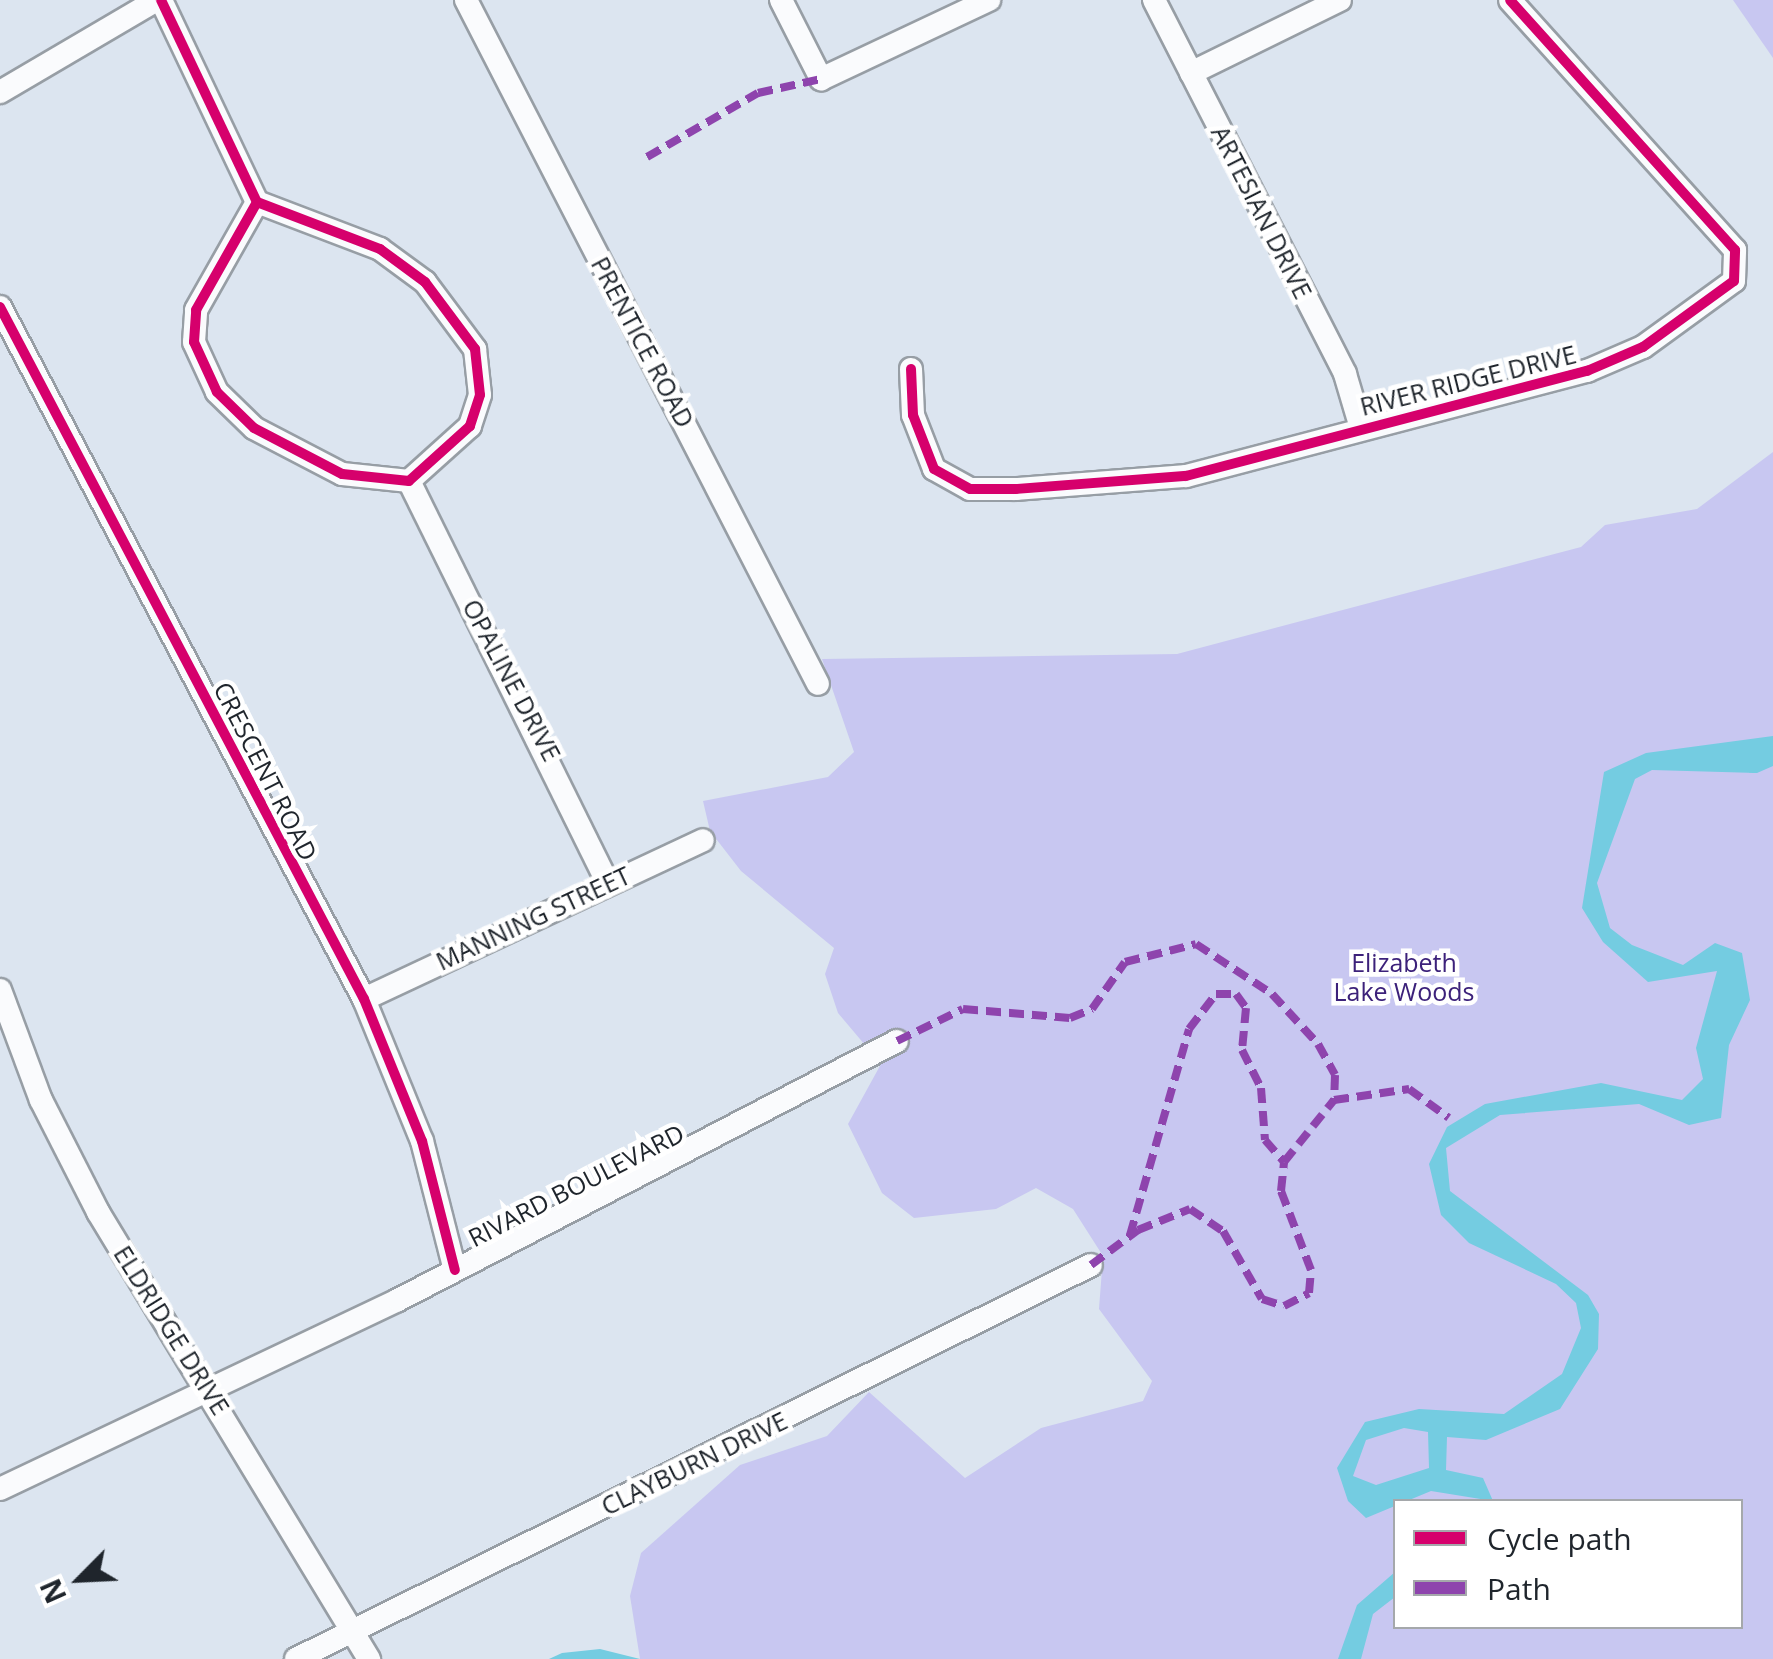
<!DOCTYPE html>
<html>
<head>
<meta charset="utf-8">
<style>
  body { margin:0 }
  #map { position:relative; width:1773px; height:1659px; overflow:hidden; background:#dce5f0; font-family:"Open Sans",sans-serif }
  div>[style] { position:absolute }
  .green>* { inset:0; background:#c8c7f1 }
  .water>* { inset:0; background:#74cce1 }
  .roads { filter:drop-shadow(2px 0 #979ea5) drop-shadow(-2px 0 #979ea5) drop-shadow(0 2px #979ea5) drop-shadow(0 -2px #979ea5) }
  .minor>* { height:22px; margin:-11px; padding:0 11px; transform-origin:11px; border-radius:11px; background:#fafbfd }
  .quiet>* { height:8px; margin-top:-4px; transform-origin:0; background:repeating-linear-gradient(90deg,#8e44ad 0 15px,transparent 0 23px) }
  .cycleway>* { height:10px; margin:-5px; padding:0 5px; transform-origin:5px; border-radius:5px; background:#d6006c }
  span { translate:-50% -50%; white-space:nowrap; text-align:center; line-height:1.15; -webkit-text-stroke:9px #fff; paint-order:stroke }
  .street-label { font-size:25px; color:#1f252c }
  .park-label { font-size:25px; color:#3c217a }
  .legend { position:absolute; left:1393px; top:1499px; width:350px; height:130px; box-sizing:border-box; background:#fff; border:2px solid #a5a8ab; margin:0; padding:12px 18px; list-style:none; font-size:30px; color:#1f252c }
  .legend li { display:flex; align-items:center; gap:20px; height:50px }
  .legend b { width:50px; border:2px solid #a5a8ab }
  .north { position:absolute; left:30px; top:1529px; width:100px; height:100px; -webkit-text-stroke:8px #fff; paint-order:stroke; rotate:246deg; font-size:28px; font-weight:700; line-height:40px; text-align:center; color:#1f252c }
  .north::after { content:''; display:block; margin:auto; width:35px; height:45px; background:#1f252c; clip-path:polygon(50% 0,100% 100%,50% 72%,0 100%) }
</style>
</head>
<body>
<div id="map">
  <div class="green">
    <div style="clip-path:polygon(1733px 0,1773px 0,1773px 58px)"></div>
    <div style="clip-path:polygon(evenodd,1773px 452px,1773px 1659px,640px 1659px,630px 1596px,641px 1553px,740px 1465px,827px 1436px,869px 1392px,965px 1478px,1041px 1428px,1143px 1401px,1152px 1381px,1099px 1309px,1103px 1256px,1073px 1209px,1036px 1188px,996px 1209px,914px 1218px,882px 1193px,848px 1124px,881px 1064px,838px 1013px,825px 974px,834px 948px,741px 871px,710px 831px,703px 801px,828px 777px,854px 752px,822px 659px,1177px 654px,1581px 547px,1605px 525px,1697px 509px,1773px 452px,1396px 1502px,1740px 1502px,1740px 1626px,1396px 1626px,1396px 1502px)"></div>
  </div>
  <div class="water">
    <div style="clip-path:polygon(evenodd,1773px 736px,1773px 766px,1757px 773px,1652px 770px,1635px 779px,1597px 883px,1610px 928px,1632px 945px,1683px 965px,1715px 943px,1742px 953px,1750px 1000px,1729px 1045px,1721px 1118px,1689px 1125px,1639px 1104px,1500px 1115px,1446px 1148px,1450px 1191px,1588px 1295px,1599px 1314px,1598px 1349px,1560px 1409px,1486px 1440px,1447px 1437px,1446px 1470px,1483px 1478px,1493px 1501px,1431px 1491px,1366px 1518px,1348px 1501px,1337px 1468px,1365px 1422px,1419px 1409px,1504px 1414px,1562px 1374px,1581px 1328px,1576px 1303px,1556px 1284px,1469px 1243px,1441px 1215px,1429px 1164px,1447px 1127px,1485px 1104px,1601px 1083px,1682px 1100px,1703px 1079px,1696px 1048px,1717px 971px,1648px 982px,1603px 942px,1582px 908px,1604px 772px,1646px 753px,1773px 736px,1404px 1428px,1428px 1432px,1429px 1468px,1376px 1485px,1353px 1476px,1366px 1440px,1404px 1428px)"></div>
    <div style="clip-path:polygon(1395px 1572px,1395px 1597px,1373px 1614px,1361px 1659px,1338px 1659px,1357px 1605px)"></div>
    <div style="clip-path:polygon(600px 1649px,640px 1659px,549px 1659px,562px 1653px)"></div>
  </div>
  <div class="roads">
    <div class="minor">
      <div style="left:161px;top:0;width:224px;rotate:64.6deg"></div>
      <div style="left:257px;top:202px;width:132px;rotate:20.9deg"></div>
      <div style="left:380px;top:249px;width:56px;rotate:36.3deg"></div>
      <div style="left:425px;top:282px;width:84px;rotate:53.3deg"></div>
      <div style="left:475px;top:349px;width:46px;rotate:83.8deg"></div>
      <div style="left:480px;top:395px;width:33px;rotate:108deg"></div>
      <div style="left:470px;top:426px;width:82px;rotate:138deg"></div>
      <div style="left:409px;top:481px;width:67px;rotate:-174deg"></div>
      <div style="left:342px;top:474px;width:99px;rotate:-152.4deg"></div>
      <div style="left:254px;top:428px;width:52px;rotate:-135.8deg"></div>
      <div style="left:217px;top:392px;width:55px;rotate:-114.7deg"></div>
      <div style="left:194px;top:342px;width:32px;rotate:-86deg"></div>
      <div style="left:196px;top:310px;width:124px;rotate:-60.5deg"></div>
      <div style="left:466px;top:0;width:769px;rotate:62.77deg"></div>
      <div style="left:781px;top:0;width:89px;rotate:63.1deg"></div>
      <div style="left:821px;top:79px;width:186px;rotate:-25.2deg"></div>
      <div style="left:1154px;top:0;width:420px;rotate:62.9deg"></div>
      <div style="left:1345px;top:374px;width:56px;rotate:73.5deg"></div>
      <div style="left:1191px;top:73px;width:166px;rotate:-26.1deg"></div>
      <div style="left:0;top:92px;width:182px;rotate:-30.4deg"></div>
      <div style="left:0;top:307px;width:782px;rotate:62.26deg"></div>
      <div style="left:364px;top:999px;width:153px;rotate:67.8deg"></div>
      <div style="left:422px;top:1141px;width:133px;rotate:75.7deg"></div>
      <div style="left:911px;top:369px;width:46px;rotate:87.5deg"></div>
      <div style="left:913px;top:415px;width:58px;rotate:68.7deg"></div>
      <div style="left:934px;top:469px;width:41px;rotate:29.1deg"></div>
      <div style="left:970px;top:489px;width:46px"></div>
      <div style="left:1016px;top:489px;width:170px;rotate:-4.4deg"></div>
      <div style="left:1186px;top:476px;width:415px;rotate:-14.7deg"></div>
      <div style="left:1587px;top:371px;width:61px;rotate:-23.2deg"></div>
      <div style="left:1643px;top:347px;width:112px;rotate:-36deg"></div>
      <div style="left:1734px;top:281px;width:31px;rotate:-88deg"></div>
      <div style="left:1735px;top:250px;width:336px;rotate:-132deg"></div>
      <div style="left:409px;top:481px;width:449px;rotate:63.7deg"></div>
      <div style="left:0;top:990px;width:117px;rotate:69.6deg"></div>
      <div style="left:41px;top:1100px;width:126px;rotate:63deg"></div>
      <div style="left:98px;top:1212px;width:523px;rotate:58.77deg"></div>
      <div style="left:364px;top:999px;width:374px;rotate:-25.1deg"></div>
      <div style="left:0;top:1489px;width:441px;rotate:-25.4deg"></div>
      <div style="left:398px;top:1300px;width:562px;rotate:-27.43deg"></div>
      <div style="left:296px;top:1659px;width:887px;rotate:-26.36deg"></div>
    </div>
  </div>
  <div class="quiet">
    <div style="left:647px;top:157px;width:128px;rotate:-30deg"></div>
    <div style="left:758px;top:93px;width:65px;rotate:-12.5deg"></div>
    <div style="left:897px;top:1041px;width:73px;rotate:-25.9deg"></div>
    <div style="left:963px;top:1009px;width:107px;rotate:4.8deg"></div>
    <div style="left:1070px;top:1018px;width:24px;rotate:-22deg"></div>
    <div style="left:1092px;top:1009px;width:57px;rotate:-54.9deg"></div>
    <div style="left:1125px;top:962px;width:73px;rotate:-14.2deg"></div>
    <div style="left:1196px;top:944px;width:91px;rotate:33.3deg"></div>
    <div style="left:1272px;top:994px;width:68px;rotate:47.4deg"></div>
    <div style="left:1318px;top:1044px;width:35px;rotate:61deg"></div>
    <div style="left:1335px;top:1075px;width:25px;rotate:92deg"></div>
    <div style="left:1334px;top:1100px;width:76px;rotate:-8.3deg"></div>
    <div style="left:1409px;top:1089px;width:49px;rotate:35.9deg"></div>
    <div style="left:1130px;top:1235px;width:214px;rotate:-74deg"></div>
    <div style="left:1189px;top:1029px;width:44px;rotate:-52.4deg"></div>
    <div style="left:1216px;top:994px;width:20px"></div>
    <div style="left:1236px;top:994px;width:17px;rotate:54deg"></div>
    <div style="left:1246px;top:1008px;width:42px;rotate:95.4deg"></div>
    <div style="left:1242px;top:1050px;width:42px;rotate:63.4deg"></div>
    <div style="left:1261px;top:1088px;width:52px;rotate:85.6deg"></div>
    <div style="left:1265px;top:1140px;width:29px;rotate:49deg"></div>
    <div style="left:1091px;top:1265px;width:59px;rotate:-36.7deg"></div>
    <div style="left:1138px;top:1230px;width:56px;rotate:-22deg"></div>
    <div style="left:1190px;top:1209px;width:40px;rotate:34deg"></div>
    <div style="left:1223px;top:1231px;width:78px;rotate:60.2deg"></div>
    <div style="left:1262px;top:1299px;width:23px;rotate:18deg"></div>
    <div style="left:1284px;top:1306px;width:28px;rotate:-27deg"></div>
    <div style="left:1309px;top:1293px;width:23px;rotate:-85deg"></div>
    <div style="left:1311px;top:1270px;width:85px;rotate:-110.8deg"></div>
    <div style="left:1281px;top:1191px;width:29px;rotate:-84deg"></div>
    <div style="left:1284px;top:1162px;width:80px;rotate:-51.1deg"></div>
  </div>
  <div class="cycleway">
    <div style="left:161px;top:0;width:224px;rotate:64.6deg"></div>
    <div style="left:257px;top:202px;width:132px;rotate:20.9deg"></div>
    <div style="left:380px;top:249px;width:56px;rotate:36.3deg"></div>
    <div style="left:425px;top:282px;width:84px;rotate:53.3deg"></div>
    <div style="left:475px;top:349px;width:46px;rotate:83.8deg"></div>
    <div style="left:480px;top:395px;width:33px;rotate:108deg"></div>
    <div style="left:470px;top:426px;width:82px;rotate:138deg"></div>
    <div style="left:409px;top:481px;width:67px;rotate:-174deg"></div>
    <div style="left:342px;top:474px;width:99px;rotate:-152.4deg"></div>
    <div style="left:254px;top:428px;width:52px;rotate:-135.8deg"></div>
    <div style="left:217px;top:392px;width:55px;rotate:-114.7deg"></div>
    <div style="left:194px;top:342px;width:32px;rotate:-86deg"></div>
    <div style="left:196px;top:310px;width:124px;rotate:-60.5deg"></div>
    <div style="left:0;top:307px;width:782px;rotate:62.26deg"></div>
    <div style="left:364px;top:999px;width:153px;rotate:67.8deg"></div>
    <div style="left:422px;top:1141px;width:133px;rotate:75.7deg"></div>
    <div style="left:911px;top:369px;width:46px;rotate:87.5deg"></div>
    <div style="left:913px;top:415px;width:58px;rotate:68.7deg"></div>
    <div style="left:934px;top:469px;width:41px;rotate:29.1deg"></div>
    <div style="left:970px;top:489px;width:46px"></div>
    <div style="left:1016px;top:489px;width:170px;rotate:-4.4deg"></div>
    <div style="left:1186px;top:476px;width:415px;rotate:-14.7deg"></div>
    <div style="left:1587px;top:371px;width:61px;rotate:-23.2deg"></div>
    <div style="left:1643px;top:347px;width:112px;rotate:-36deg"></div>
    <div style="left:1734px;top:281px;width:31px;rotate:-88deg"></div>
    <div style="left:1735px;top:250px;width:336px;rotate:-132deg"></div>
  </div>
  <div class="street-label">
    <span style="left:1262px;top:212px;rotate:63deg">ARTESIAN DRIVE</span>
    <span style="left:643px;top:342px;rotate:62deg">PRENTICE ROAD</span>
    <span style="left:1468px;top:380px;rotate:-14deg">RIVER RIDGE DRIVE</span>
    <span style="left:512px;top:680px;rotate:62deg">OPALINE DRIVE</span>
    <span style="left:266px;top:771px;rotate:63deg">CRESCENT ROAD</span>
    <span style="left:533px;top:918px;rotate:-25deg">MANNING STREET</span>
    <span style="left:576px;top:1185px;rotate:-27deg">RIVARD BOULEVARD</span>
    <span style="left:172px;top:1330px;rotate:58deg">ELDRIDGE DRIVE</span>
    <span style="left:694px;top:1463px;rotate:-26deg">CLAYBURN DRIVE</span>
  </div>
  <div class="park-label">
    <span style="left:1404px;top:977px">Elizabeth<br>Lake Woods</span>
  </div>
  <ul class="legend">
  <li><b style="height:12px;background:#d6006c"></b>Cycle path</li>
  <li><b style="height:12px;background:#8e44ad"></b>Path</li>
  </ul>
  <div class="north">N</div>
</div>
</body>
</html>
